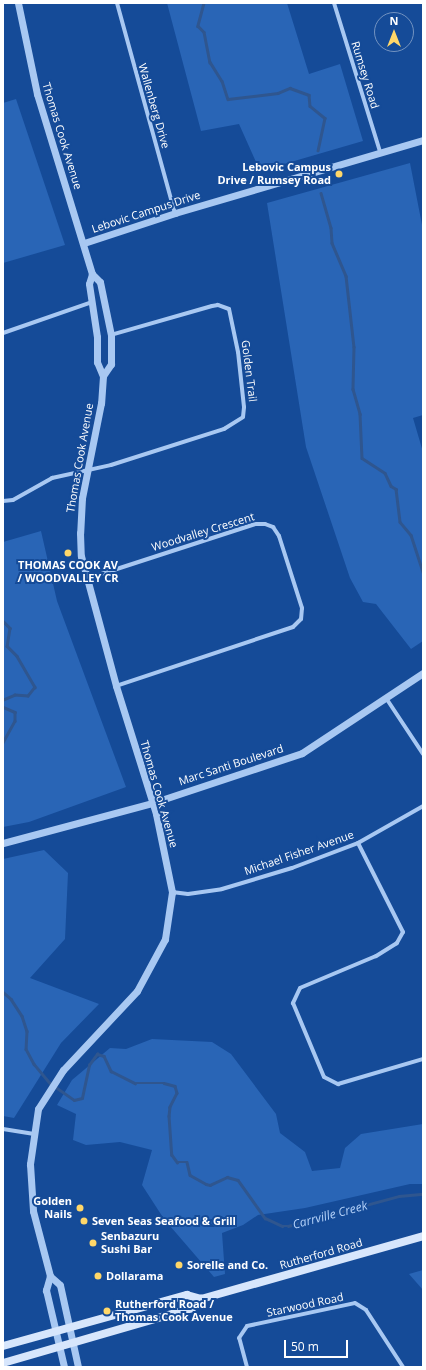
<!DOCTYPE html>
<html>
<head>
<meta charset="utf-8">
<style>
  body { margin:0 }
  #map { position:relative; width:426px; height:1370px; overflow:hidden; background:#154b98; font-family:"Open Sans",sans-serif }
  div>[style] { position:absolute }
  .green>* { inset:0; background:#2965b6 }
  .stream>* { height:2.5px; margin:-1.25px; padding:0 1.25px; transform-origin:1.25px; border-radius:1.25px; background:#2f568f }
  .minor>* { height:4px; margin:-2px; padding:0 2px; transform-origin:2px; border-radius:2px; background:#a8c8f2 }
  .tertiary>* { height:7px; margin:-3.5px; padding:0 3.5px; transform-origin:3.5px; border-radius:3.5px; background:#a8c8f2 }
  .secondary>* { height:8px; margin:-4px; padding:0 4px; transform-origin:4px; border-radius:4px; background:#d7e6fc }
  .dots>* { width:11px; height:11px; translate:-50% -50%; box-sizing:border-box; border:2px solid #154b98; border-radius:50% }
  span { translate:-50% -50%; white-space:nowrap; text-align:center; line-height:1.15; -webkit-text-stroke:4px #154b98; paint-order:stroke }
  .street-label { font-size:11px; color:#fff }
  .poi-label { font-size:11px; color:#fff; font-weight:700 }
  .right { translate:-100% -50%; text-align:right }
  .left { translate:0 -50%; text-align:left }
  .water-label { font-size:12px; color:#b5d2f9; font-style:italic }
  .frame { position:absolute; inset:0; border:4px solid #fff; pointer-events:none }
  .north { position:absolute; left:374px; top:12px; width:40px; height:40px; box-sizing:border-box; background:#154b98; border:1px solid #7393c1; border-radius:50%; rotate:0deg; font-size:11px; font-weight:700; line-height:16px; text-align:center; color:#fff }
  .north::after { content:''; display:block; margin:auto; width:14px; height:18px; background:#ffd769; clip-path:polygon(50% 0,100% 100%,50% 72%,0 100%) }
  .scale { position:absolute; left:284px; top:1340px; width:64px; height:18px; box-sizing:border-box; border:2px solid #fff; border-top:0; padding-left:5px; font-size:12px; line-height:14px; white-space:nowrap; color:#fff; -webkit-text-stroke:3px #154b98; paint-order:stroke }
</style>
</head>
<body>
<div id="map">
  <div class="green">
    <div style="clip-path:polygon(167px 3px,287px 3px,309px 74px,340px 64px,363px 141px,260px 171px,239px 124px,201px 131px)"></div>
    <div style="clip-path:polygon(16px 99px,65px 245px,3px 263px,3px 103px)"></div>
    <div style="clip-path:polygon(410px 163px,423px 230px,423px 415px,413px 418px,423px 452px,423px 641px,411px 649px,376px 604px,363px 602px,350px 578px,306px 447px,267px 203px)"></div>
    <div style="clip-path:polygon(41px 531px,57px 601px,126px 787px,29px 822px,3px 827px,3px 542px)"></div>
    <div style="clip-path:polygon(44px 850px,68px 873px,65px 939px,30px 978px,99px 1004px,61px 1043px,14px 1118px,3px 1116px,3px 859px)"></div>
    <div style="clip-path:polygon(152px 1039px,212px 1042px,231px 1054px,276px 1114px,280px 1133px,305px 1152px,312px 1171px,340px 1168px,345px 1148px,361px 1134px,423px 1124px,423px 1184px,410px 1184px,305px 1208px,258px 1215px,243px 1225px,222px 1233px,225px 1274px,214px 1277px,164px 1219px,142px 1185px,152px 1150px,120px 1142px,86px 1145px,73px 1140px,76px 1114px,57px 1105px,72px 1080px,110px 1048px,126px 1049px)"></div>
    <div style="clip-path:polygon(423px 1270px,423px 1290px,409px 1274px)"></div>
  </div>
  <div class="stream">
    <div style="left:204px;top:3px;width:24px;rotate:105deg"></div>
    <div style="left:198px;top:26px;width:8px;rotate:45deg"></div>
    <div style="left:204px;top:32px;width:31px;rotate:79deg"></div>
    <div style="left:210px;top:62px;width:22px;rotate:58deg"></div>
    <div style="left:222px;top:81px;width:19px;rotate:72deg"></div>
    <div style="left:228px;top:99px;width:50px;rotate:-6.8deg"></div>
    <div style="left:278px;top:93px;width:13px;rotate:-23deg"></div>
    <div style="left:290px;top:88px;width:20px;rotate:20deg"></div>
    <div style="left:309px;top:95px;width:11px;rotate:85deg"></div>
    <div style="left:310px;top:106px;width:19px;rotate:39deg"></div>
    <div style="left:325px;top:118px;width:33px;rotate:102deg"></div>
    <div style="left:321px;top:193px;width:36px;rotate:74deg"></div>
    <div style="left:331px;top:228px;width:15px;rotate:86deg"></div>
    <div style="left:332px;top:243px;width:36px;rotate:67deg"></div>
    <div style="left:346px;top:276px;width:71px;rotate:83.6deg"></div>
    <div style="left:354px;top:347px;width:42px;rotate:91.4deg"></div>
    <div style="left:353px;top:389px;width:26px;rotate:74deg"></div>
    <div style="left:360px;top:414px;width:44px;rotate:87.4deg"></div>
    <div style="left:362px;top:458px;width:27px;rotate:33deg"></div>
    <div style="left:385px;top:473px;width:14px;rotate:65deg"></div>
    <div style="left:391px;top:486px;width:6px;rotate:31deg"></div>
    <div style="left:396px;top:489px;width:33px;rotate:83deg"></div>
    <div style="left:400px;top:522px;width:17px;rotate:50deg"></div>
    <div style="left:411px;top:535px;width:39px;rotate:72deg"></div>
    <div style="left:3px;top:621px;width:10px;rotate:45deg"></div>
    <div style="left:10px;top:628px;width:18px;rotate:99deg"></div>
    <div style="left:7px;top:646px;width:14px;rotate:45deg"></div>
    <div style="left:17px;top:656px;width:36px;rotate:60deg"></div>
    <div style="left:35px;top:687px;width:11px;rotate:128deg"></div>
    <div style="left:28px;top:696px;width:13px;rotate:-176deg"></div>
    <div style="left:15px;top:695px;width:13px;rotate:157deg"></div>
    <div style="left:3px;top:707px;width:13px;rotate:23deg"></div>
    <div style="left:15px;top:712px;width:9px;rotate:90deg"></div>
    <div style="left:15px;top:721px;width:25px;rotate:119deg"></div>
    <div style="left:3px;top:992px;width:11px;rotate:41deg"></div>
    <div style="left:11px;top:999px;width:20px;rotate:57deg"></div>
    <div style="left:22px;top:1016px;width:16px;rotate:72deg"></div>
    <div style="left:27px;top:1031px;width:18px;rotate:93deg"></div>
    <div style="left:26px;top:1049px;width:17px;rotate:62deg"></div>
    <div style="left:34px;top:1064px;width:25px;rotate:50deg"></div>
    <div style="left:50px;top:1083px;width:29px;rotate:35deg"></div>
    <div style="left:74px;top:1100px;width:8px;rotate:-14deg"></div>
    <div style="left:82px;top:1098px;width:34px;rotate:-78deg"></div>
    <div style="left:89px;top:1065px;width:14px;rotate:-54deg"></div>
    <div style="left:97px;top:1054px;width:7px;rotate:16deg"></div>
    <div style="left:104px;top:1056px;width:17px;rotate:65deg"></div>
    <div style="left:111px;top:1071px;width:27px;rotate:27deg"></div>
    <div style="left:135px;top:1083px;width:29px"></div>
    <div style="left:164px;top:1083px;width:11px;rotate:15deg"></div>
    <div style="left:175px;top:1086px;width:7px;rotate:74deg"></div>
    <div style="left:177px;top:1093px;width:16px;rotate:117deg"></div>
    <div style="left:170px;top:1107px;width:9px;rotate:96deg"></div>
    <div style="left:169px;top:1116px;width:39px;rotate:86deg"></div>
    <div style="left:172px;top:1155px;width:9px;rotate:54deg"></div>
    <div style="left:177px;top:1162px;width:10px"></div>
    <div style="left:187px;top:1162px;width:13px;rotate:77deg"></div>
    <div style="left:190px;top:1175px;width:18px;rotate:29deg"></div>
    <div style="left:206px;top:1184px;width:4px;rotate:14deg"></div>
    <div style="left:210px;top:1185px;width:19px;rotate:-25deg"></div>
    <div style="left:227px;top:1177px;width:11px;rotate:15deg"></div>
    <div style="left:238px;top:1180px;width:47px;rotate:54.6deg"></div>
    <div style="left:265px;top:1218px;width:19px;rotate:25deg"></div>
    <div style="left:282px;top:1226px;width:6px"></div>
    <div style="left:288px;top:1226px;width:115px;rotate:-15.1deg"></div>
    <div style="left:399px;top:1196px;width:24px;rotate:-5deg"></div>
  </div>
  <div class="minor">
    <div style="left:117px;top:3px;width:218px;rotate:74.6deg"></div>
    <div style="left:334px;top:3px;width:156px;rotate:72.8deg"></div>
    <div style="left:3px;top:333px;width:94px;rotate:-19.2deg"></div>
    <div style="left:3px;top:501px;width:10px;rotate:-6deg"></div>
    <div style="left:13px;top:500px;width:45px;rotate:-29.4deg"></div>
    <div style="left:52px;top:478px;width:60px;rotate:-12.4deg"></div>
    <div style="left:111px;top:465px;width:119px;rotate:-17.7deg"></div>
    <div style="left:224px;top:429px;width:22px;rotate:-32deg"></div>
    <div style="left:243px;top:417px;width:10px;rotate:-84deg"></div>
    <div style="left:244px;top:407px;width:55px;rotate:-96.2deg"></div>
    <div style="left:238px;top:352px;width:44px;rotate:-101.8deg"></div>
    <div style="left:229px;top:309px;width:12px;rotate:-160deg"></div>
    <div style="left:218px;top:305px;width:6px;rotate:171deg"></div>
    <div style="left:212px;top:306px;width:105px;rotate:164deg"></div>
    <div style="left:86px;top:579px;width:178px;rotate:-18deg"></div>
    <div style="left:255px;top:524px;width:10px"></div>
    <div style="left:265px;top:524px;width:9px;rotate:21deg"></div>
    <div style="left:273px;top:527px;width:11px;rotate:56deg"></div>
    <div style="left:279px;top:536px;width:76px;rotate:72.3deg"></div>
    <div style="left:302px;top:608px;width:11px;rotate:95deg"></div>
    <div style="left:301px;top:619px;width:11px;rotate:135deg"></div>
    <div style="left:293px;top:627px;width:187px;rotate:161.6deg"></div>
    <div style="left:386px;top:698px;width:67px;rotate:56.5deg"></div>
    <div style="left:358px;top:843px;width:100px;rotate:63.2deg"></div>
    <div style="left:403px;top:932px;width:13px;rotate:119deg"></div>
    <div style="left:397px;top:943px;width:25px;rotate:148deg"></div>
    <div style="left:376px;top:956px;width:82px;rotate:157.2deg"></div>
    <div style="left:300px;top:988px;width:17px;rotate:115deg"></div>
    <div style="left:293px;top:1003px;width:80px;rotate:67.3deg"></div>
    <div style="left:324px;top:1077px;width:16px;rotate:27deg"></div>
    <div style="left:338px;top:1084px;width:89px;rotate:-16.4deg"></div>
    <div style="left:172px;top:892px;width:16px;rotate:7deg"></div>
    <div style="left:188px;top:894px;width:34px;rotate:-8deg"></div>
    <div style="left:222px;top:889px;width:73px;rotate:-16.7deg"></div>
    <div style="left:292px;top:868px;width:71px;rotate:-20.7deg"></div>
    <div style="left:358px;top:843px;width:75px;rotate:-29.6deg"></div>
    <div style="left:3px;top:1129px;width:30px;rotate:9deg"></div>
    <div style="left:247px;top:1367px;width:30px;rotate:-105deg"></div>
    <div style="left:239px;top:1338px;width:14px;rotate:-56deg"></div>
    <div style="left:247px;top:1326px;width:110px;rotate:-12deg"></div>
    <div style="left:355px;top:1303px;width:13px;rotate:32deg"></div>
    <div style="left:366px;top:1310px;width:68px;rotate:57deg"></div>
  </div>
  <div class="tertiary">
    <div style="left:18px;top:3px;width:93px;rotate:78.2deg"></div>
    <div style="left:37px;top:94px;width:188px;rotate:73deg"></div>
    <div style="left:92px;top:274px;width:10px;rotate:107deg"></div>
    <div style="left:89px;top:284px;width:54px;rotate:81.4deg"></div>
    <div style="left:97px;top:337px;width:25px;rotate:90deg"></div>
    <div style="left:97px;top:362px;width:15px;rotate:67deg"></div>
    <div style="left:103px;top:376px;width:27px;rotate:94deg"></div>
    <div style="left:101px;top:403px;width:97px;rotate:101.3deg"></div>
    <div style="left:82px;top:498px;width:35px;rotate:93deg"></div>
    <div style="left:80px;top:533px;width:23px;rotate:88deg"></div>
    <div style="left:81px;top:556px;width:135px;rotate:74.9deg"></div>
    <div style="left:116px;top:686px;width:134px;rotate:72.6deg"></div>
    <div style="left:156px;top:814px;width:80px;rotate:78.4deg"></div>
    <div style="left:172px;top:892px;width:48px;rotate:98.5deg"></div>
    <div style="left:165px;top:939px;width:59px;rotate:118.3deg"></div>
    <div style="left:137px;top:991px;width:108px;rotate:133.1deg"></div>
    <div style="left:63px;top:1070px;width:46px;rotate:122.7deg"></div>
    <div style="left:38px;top:1109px;width:56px;rotate:98.3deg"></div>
    <div style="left:30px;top:1164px;width:47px;rotate:86.3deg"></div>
    <div style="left:33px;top:1211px;width:67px;rotate:75.3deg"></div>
    <div style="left:50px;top:1276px;width:15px;rotate:106deg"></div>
    <div style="left:46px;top:1290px;width:79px;rotate:76.8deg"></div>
    <div style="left:84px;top:243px;width:96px;rotate:-18.2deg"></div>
    <div style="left:175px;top:213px;width:259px;rotate:-16.4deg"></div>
    <div style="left:92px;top:274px;width:11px;rotate:45deg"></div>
    <div style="left:100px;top:282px;width:54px;rotate:78.3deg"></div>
    <div style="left:111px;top:335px;width:29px;rotate:90deg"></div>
    <div style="left:111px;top:364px;width:14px;rotate:124deg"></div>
    <div style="left:3px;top:843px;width:154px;rotate:-15deg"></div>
    <div style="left:152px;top:803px;width:158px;rotate:-18.4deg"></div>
    <div style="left:302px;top:753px;width:145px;rotate:-33.5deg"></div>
    <div style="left:50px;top:1276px;width:13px;rotate:42deg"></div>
    <div style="left:60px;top:1285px;width:84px;rotate:77.6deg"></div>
  </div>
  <div class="secondary">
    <div style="left:3px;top:1346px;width:191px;rotate:-15.5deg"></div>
    <div style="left:187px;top:1295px;width:15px;rotate:16deg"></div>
    <div style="left:3px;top:1363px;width:197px;rotate:-16.2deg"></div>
    <div style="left:192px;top:1308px;width:13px;rotate:-45deg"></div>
    <div style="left:201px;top:1299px;width:231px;rotate:-15.8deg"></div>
  </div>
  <div class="dots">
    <div style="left:339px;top:174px;background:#ffd769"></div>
    <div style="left:68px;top:553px;background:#ffd769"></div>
    <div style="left:80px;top:1208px;background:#ffd769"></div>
    <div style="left:84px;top:1221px;background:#ffd769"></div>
    <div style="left:93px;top:1243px;background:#ffd769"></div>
    <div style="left:179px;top:1265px;background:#ffd769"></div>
    <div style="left:98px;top:1276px;background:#ffd769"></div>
    <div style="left:107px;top:1311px;background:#ffd769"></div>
  </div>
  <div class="street-label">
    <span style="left:365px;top:75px;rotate:73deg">Rumsey Road</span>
    <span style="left:154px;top:106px;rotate:74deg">Wallenberg Drive</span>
    <span style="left:62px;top:136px;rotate:73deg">Thomas Cook Avenue</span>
    <span style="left:146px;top:212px;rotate:-18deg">Lebovic Campus Drive</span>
    <span style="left:249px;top:371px;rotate:83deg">Golden Trail</span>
    <span style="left:80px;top:458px;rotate:-80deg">Thomas Cook Avenue</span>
    <span style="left:203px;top:532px;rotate:-17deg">Woodvalley Crescent</span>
    <span style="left:231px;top:765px;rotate:-18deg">Marc Santi Boulevard</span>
    <span style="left:159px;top:794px;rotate:74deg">Thomas Cook Avenue</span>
    <span style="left:299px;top:853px;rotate:-19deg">Michael Fisher Avenue</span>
    <span style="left:321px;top:1254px;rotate:-16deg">Rutherford Road</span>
    <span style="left:305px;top:1305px;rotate:-12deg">Starwood Road</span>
  </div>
  <div class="poi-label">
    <span class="right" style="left:331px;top:174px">Lebovic Campus<br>Drive / Rumsey Road</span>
    <span style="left:68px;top:572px">THOMAS COOK AV<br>/ WOODVALLEY CR</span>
    <span class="right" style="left:72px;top:1208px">Golden<br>Nails</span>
    <span class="left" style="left:92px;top:1221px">Seven Seas Seafood &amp; Grill</span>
    <span class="left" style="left:101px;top:1243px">Senbazuru<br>Sushi Bar</span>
    <span class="left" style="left:187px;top:1265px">Sorelle and Co.</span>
    <span class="left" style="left:106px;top:1276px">Dollarama</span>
    <span class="left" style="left:115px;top:1311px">Rutherford Road /<br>Thomas Cook Avenue</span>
  </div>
  <div class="water-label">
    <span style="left:330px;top:1215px;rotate:-15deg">Carrville Creek</span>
  </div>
  <div class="frame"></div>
  <div class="north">N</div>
  <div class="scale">50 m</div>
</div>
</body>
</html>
